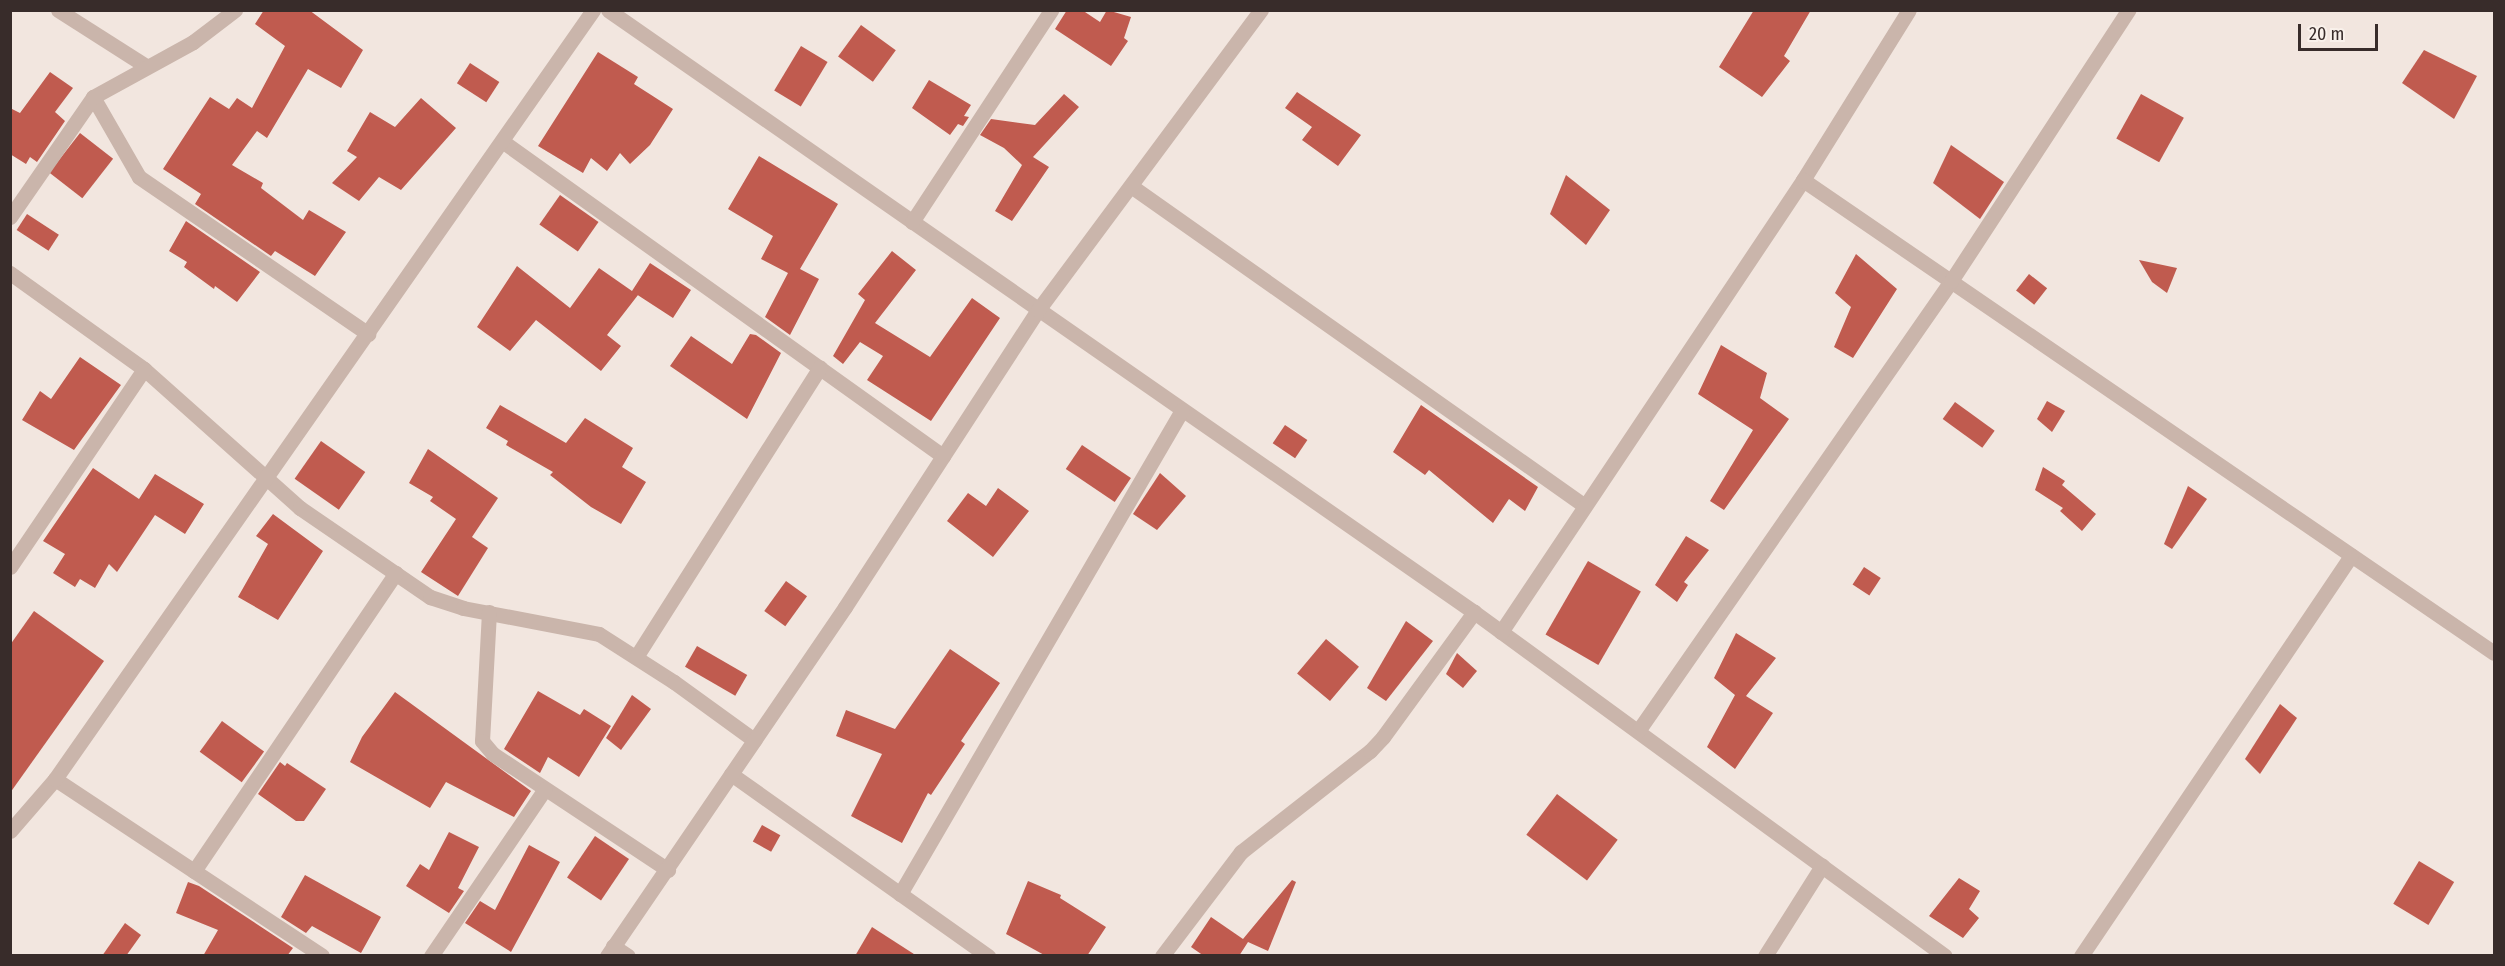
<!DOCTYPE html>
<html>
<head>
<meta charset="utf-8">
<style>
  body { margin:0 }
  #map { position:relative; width:2505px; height:966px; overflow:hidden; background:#f2e6df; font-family:"Fira Sans Condensed",sans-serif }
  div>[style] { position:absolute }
  .building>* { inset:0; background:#c05b4f; transform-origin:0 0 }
  .minor>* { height:15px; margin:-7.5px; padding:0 7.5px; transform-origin:7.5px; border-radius:7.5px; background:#cab5ab }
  span { translate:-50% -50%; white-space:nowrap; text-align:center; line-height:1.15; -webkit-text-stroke:4.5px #f9f1eb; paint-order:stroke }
  .frame { position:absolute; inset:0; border:12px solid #382c2a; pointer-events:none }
  .scale { position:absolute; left:2298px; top:24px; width:80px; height:27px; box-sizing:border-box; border:3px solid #382c2a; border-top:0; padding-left:8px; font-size:18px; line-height:21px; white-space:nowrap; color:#382c2a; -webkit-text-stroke:4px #f9f1eb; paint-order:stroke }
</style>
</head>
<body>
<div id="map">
  <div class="building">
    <div style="clip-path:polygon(264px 10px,309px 10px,363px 50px,341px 88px,308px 69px,267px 138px,257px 131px,232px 165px,263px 183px,261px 188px,303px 220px,309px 210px,346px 232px,315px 276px,275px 251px,271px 256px,195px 204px,201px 194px,163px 169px,210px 97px,229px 109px,237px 98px,252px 108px,285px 46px,255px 24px)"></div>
    <div style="clip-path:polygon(1067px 10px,1082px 10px,1100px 22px,1107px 10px,1131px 17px,1124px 38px,1128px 41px,1111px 66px,1055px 29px)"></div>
    <div style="clip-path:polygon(1754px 10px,1811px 10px,1784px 56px,1790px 61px,1762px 97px,1719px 67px)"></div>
    <div style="left:861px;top:25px;width:43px;height:39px;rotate:36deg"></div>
    <div style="left:801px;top:46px;width:31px;height:52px;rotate:31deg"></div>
    <div style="clip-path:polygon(2424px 50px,2477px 76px,2454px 119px,2402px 83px)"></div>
    <div style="clip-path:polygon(598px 52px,638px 77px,634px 84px,673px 109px,650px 145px,630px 164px,620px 153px,607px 171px,591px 158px,583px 173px,538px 146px)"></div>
    <div style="left:470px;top:63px;width:35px;height:24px;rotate:33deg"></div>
    <div style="clip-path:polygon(50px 72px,73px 88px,55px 112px,65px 121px,37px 162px,30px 157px,26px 164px,10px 154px,10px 108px,20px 113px)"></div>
    <div style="clip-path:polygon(929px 80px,971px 105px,964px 116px,969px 117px,963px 126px,958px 124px,950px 135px,912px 108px)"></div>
    <div style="clip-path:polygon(1297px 92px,1361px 135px,1338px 166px,1302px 140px,1312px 127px,1285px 108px)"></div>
    <div style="clip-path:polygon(1064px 94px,1079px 107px,1033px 157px,1049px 167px,1012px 221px,995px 211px,1022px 165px,1004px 148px,980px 135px,991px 119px,1035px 125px)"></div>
    <div style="left:2141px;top:94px;width:49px;height:51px;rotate:29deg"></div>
    <div style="clip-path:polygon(421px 98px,456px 128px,401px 190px,379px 177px,359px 201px,332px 183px,357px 157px,347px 151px,370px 112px,395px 127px)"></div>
    <div style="left:80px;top:133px;width:42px;height:50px;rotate:38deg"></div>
    <div style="clip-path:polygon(1951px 145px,2004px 182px,1980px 219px,1933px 183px)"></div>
    <div style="clip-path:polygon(759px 156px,838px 204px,800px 269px,819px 279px,790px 335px,765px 317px,788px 273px,761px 259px,773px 236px,728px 209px)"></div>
    <div style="clip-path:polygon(1566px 175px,1610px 210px,1586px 245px,1550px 214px)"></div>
    <div style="left:560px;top:195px;width:47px;height:36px;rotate:35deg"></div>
    <div style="left:27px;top:214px;width:38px;height:19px;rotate:33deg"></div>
    <div style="clip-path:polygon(186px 221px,260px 272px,237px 302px,215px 286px,214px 289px,184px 267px,187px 262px,169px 251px)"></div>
    <div style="clip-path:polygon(892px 251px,916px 270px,875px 323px,930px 357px,972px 298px,1000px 318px,931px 421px,867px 380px,883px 356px,860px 342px,843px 364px,833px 356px,865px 300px,858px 294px)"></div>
    <div style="clip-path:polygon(1856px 254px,1897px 289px,1853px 358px,1834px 347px,1851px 307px,1835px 293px)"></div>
    <div style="clip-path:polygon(2139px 260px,2177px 268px,2167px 293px,2152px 282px)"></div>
    <div style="clip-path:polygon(650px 263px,691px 290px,673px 318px,633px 292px,638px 295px,607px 335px,621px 346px,601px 371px,536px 320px,510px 351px,477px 327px,517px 266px,570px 308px,599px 268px,632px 291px)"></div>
    <div style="left:2029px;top:274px;width:23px;height:21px;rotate:38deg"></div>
    <div style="clip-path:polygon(750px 334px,756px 335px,781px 353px,747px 419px,670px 366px,691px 336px,732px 364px)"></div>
    <div style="clip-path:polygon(1721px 345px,1767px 373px,1760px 398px,1789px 419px,1724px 510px,1710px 501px,1753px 430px,1698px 394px)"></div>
    <div style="clip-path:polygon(80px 357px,121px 385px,74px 450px,22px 420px,40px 391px,51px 399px)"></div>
    <div style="clip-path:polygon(2047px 401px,2065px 411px,2052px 432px,2037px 419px)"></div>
    <div style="left:1955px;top:402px;width:49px;height:21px;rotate:36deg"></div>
    <div style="clip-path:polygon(500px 405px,566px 443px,585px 418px,633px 448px,622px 467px,646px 482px,621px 524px,591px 507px,550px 475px,553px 472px,506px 445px,508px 441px,486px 428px)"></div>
    <div style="clip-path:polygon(1421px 405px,1538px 487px,1525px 511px,1509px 499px,1493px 523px,1429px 470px,1425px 475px,1393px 452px)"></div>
    <div style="left:1285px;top:425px;width:27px;height:22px;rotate:34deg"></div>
    <div style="left:321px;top:441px;width:54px;height:46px;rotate:35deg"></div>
    <div style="left:1082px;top:445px;width:59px;height:29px;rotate:34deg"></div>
    <div style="clip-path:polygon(428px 449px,498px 498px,472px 537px,488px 548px,458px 596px,421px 572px,456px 519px,430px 501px,433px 497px,409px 483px)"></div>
    <div style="clip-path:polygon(2043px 467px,2065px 481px,2062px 485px,2096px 514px,2082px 531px,2060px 511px,2063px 508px,2035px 490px)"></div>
    <div style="clip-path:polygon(93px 468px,139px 499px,155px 474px,204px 504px,185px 534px,155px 515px,117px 572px,109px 564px,95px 588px,80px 579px,75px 587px,53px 573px,65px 554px,43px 541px)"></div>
    <div style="clip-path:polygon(1160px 473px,1186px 496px,1157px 530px,1133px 514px)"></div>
    <div style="clip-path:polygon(2188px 486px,2207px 499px,2172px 549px,2164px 544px)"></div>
    <div style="clip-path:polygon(998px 488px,1029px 511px,993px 557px,947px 521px,968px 493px,986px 506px)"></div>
    <div style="clip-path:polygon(273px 514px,323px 551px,278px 620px,238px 597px,268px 544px,256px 536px)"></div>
    <div style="clip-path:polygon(1686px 536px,1709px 550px,1684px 582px,1688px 585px,1677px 602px,1655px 585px)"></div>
    <div style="left:1588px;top:561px;width:61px;height:85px;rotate:30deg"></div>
    <div style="left:1864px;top:567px;width:20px;height:21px;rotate:33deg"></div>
    <div style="left:786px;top:581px;width:26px;height:37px;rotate:36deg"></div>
    <div style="clip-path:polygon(34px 611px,104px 661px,10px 793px,10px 645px)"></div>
    <div style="clip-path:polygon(1406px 621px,1433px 641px,1386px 701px,1367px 688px)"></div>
    <div style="clip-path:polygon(1736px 633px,1776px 658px,1746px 696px,1773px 713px,1735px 769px,1707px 747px,1735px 695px,1714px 678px)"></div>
    <div style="left:1326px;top:639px;width:43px;height:45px;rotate:40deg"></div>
    <div style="left:697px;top:646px;width:58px;height:24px;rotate:30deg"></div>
    <div style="clip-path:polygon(950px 649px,1000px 683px,961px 741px,965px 744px,931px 795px,928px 793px,902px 843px,851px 816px,882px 754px,836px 736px,846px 710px,895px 729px)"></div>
    <div style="clip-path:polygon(1457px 653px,1477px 671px,1463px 688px,1446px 674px)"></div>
    <div style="clip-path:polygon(538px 691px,580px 715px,584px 709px,611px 726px,579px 777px,548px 757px,540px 773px,504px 749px)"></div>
    <div style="clip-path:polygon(395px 692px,531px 791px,514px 817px,446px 782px,430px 808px,350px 762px,362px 737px)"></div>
    <div style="clip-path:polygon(632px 695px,651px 709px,621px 750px,606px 738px)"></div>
    <div style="clip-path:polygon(2280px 704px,2297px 718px,2260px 774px,2245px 759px)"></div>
    <div style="left:222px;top:721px;width:52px;height:38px;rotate:36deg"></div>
    <div style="clip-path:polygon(280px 762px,285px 766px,287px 763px,326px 789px,304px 821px,296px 821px,258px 794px)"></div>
    <div style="left:1557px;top:794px;width:76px;height:51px;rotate:37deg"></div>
    <div style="left:762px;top:825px;width:21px;height:19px;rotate:29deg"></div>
    <div style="clip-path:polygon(449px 832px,479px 847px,458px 888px,464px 891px,449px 913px,406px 886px,420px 864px,429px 870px)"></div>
    <div style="left:595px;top:836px;width:41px;height:50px;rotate:34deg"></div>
    <div style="clip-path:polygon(529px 845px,560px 862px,511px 952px,465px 923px,480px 901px,495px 910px)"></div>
    <div style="left:2419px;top:861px;width:41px;height:50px;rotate:31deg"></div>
    <div style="clip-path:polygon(305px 875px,381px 917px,361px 953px,312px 926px,306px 933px,281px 917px)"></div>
    <div style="clip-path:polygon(1959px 878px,1980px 891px,1969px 909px,1979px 918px,1963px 938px,1929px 916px)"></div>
    <div style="clip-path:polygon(1292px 880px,1296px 882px,1268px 951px,1248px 942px,1239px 956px,1204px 956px,1191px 947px,1211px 917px,1243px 939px)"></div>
    <div style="clip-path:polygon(1028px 881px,1061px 895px,1060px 898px,1106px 927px,1087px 956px,1046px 956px,1006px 934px)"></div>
    <div style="clip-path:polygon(188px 882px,199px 886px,293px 948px,287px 956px,203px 956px,218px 930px,176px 913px)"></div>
    <div style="clip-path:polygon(125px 923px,141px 935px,126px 956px,102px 956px)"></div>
    <div style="clip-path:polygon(872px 927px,917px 956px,855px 956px)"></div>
  </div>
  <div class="minor">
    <div style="left:58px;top:10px;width:104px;rotate:32.5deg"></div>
    <div style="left:608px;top:10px;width:1055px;rotate:34.81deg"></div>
    <div style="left:1474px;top:612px;width:583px;rotate:36.14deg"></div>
    <div style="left:93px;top:97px;width:92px;rotate:60.1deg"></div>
    <div style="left:139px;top:177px;width:278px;rotate:34.4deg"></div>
    <div style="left:502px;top:141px;width:542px;rotate:35.54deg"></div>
    <div style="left:1803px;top:180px;width:200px;rotate:-58.1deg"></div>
    <div style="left:1131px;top:186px;width:555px;rotate:35.18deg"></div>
    <div style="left:10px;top:217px;width:146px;rotate:-55.3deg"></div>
    <div style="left:93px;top:97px;width:114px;rotate:-28.8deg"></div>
    <div style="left:193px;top:42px;width:53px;rotate:-37.3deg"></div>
    <div style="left:912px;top:222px;width:254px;rotate:-56.7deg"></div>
    <div style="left:10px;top:273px;width:165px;rotate:35.6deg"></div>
    <div style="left:144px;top:369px;width:209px;rotate:41.7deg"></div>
    <div style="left:300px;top:508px;width:158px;rotate:34.4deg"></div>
    <div style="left:430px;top:597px;width:35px;rotate:18deg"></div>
    <div style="left:463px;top:608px;width:138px;rotate:10.8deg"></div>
    <div style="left:599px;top:634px;width:89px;rotate:32.6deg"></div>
    <div style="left:674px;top:682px;width:99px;rotate:35.9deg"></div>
    <div style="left:10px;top:567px;width:239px;rotate:-55.9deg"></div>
    <div style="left:489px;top:612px;width:129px;rotate:93.1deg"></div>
    <div style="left:482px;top:741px;width:17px;rotate:50deg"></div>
    <div style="left:493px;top:754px;width:210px;rotate:33.5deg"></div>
    <div style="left:1501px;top:632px;width:544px;rotate:-56.25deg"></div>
    <div style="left:1803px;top:180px;width:837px;rotate:34.39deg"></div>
    <div style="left:636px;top:657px;width:343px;rotate:-57.6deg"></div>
    <div style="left:1638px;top:731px;width:548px;rotate:-55.18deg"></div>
    <div style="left:1951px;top:281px;width:324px;rotate:-56.8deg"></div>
    <div style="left:731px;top:774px;width:315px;rotate:35.3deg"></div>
    <div style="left:55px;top:779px;width:320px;rotate:33.5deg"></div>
    <div style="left:10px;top:831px;width:69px;rotate:-49.1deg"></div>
    <div style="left:55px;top:779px;width:939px;rotate:-55.02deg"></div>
    <div style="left:194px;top:871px;width:360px;rotate:-55.9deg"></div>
    <div style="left:900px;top:894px;width:560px;rotate:-59.77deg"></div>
    <div style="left:613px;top:946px;width:18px;rotate:34deg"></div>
    <div style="left:431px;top:956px;width:202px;rotate:-55.7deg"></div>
    <div style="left:607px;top:956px;width:422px;rotate:-55.7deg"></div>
    <div style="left:845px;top:607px;width:354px;rotate:-57deg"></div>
    <div style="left:1038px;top:310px;width:374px;rotate:-53.4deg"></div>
    <div style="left:1162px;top:956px;width:131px;rotate:-52.8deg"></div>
    <div style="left:1241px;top:852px;width:164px;rotate:-38.1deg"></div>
    <div style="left:1370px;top:751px;width:19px;rotate:-47deg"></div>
    <div style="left:1383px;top:737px;width:155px;rotate:-53.9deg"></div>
    <div style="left:1765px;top:956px;width:107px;rotate:-57.7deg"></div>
    <div style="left:2081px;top:956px;width:483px;rotate:-56deg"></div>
  </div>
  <div class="frame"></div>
  <div class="scale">20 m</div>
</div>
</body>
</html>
